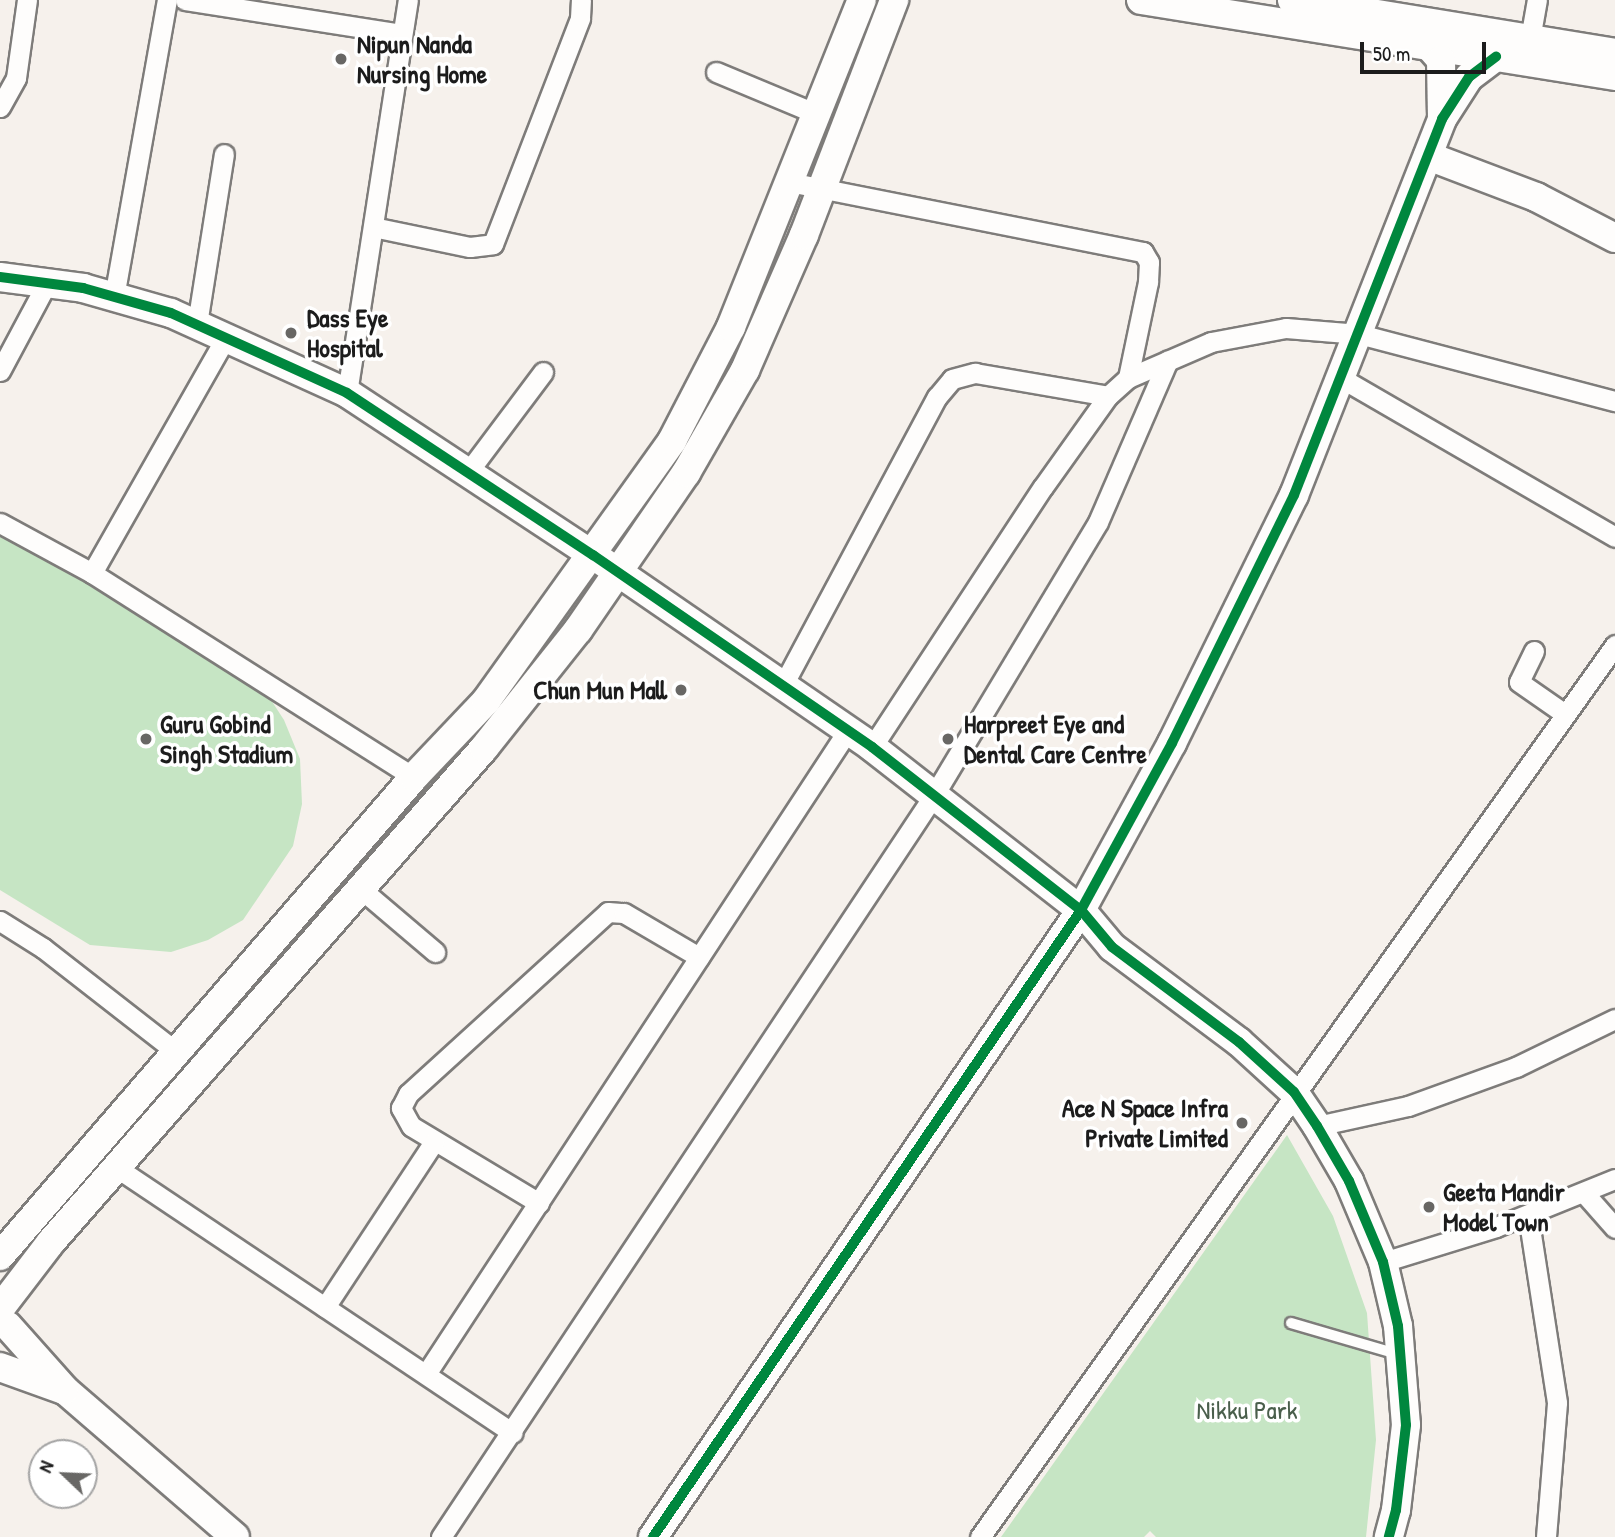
<!DOCTYPE html>
<html>
<head>
<meta charset="utf-8">
<style>
  body { margin:0 }
  #map { position:relative; width:1615px; height:1537px; overflow:hidden; background:#f6f1ec; font-family:"Patrick Hand",sans-serif }
  div>[style] { position:absolute }
  .green>* { inset:0; background:#c6e5c4 }
  .roads { filter:drop-shadow(2px 0 #7e7c7a) drop-shadow(-2px 0 #7e7c7a) drop-shadow(0 2px #7e7c7a) drop-shadow(0 -2px #7e7c7a) }
  .lane>* { height:10px; margin:-5px; padding:0 5px; transform-origin:5px; border-radius:5px; background:#fefdfc }
  .street>* { height:19px; margin:-9.5px; padding:0 9.5px; transform-origin:9.5px; border-radius:9.5px; background:#fefdfc }
  .secondary>* { height:28px; margin:-14px; padding:0 14px; transform-origin:14px; border-radius:14px; background:#fefdfc }
  .cycleway>* { height:10px; margin:-5px; padding:0 5px; transform-origin:5px; border-radius:5px; background:#00873e }
  .dots>* { width:19px; height:19px; translate:-50% -50%; box-sizing:border-box; border:4px solid #fff; border-radius:50% }
  span { translate:-50% -50%; white-space:nowrap; text-align:center; line-height:1.15; -webkit-text-stroke:7px #fff; paint-order:stroke }
  .poi-label { font-size:26px; color:#1c1c1c; font-weight:700 }
  .left { translate:0 -50%; text-align:left }
  .right { translate:-100% -50%; text-align:right }
  .park-label { font-size:26px; color:#4a5f4c }
  .north { position:absolute; left:28px; top:1439px; width:70px; height:70px; box-sizing:border-box; background:#fff; border:2px solid #a4a4a4; border-radius:50%; rotate:293deg; font-size:19px; font-weight:700; line-height:28px; text-align:center; color:#1c1c1c }
  .north::after { content:''; display:block; margin:auto; width:24px; height:32px; background:#686765; clip-path:polygon(50% 0,100% 100%,50% 72%,0 100%) }
  .scale { position:absolute; left:1360px; top:42px; width:126px; height:32px; box-sizing:border-box; border:4px solid #1c1c1c; border-top:0; padding-left:9px; font-size:21px; line-height:24px; white-space:nowrap; color:#1c1c1c; -webkit-text-stroke:5px #fff; paint-order:stroke }
</style>
</head>
<body>
<div id="map">
  <div class="green">
    <div style="clip-path:polygon(0 531px,260px 683px,284px 720px,300px 759px,302px 804px,293px 846px,243px 920px,208px 940px,171px 952px,90px 945px,0 890px)"></div>
    <div style="clip-path:polygon(1287px 1135px,1333px 1216px,1367px 1313px,1376px 1440px,1366px 1537px,1156px 1537px,1150px 1531px,1144px 1537px,1001px 1537px)"></div>
  </div>
  <div class="roads">
    <div class="lane">
      <div style="left:1291px;top:1323px;width:110px;rotate:16.3deg"></div>
    </div>
    <div class="street">
      <div style="left:185px;top:0;width:219px;rotate:8.9deg"></div>
      <div style="left:1530px;top:39px;width:40px;rotate:-80deg"></div>
      <div style="left:716px;top:72px;width:109px;rotate:22.6deg"></div>
      <div style="left:0;top:107px;width:33px;rotate:-61deg"></div>
      <div style="left:16px;top:78px;width:79px;rotate:-82deg"></div>
      <div style="left:789px;top:182px;width:361px;rotate:11.2deg"></div>
      <div style="left:1143px;top:252px;width:12px;rotate:59deg"></div>
      <div style="left:1149px;top:262px;width:20px;rotate:93deg"></div>
      <div style="left:1148px;top:282px;width:98px;rotate:101.8deg"></div>
      <div style="left:373px;top:227px;width:99px;rotate:11.7deg"></div>
      <div style="left:470px;top:247px;width:23px;rotate:-7deg"></div>
      <div style="left:493px;top:244px;width:242px;rotate:-68.9deg"></div>
      <div style="left:580px;top:18px;width:18px;rotate:-87deg"></div>
      <div style="left:114px;top:297px;width:302px;rotate:-79.9deg"></div>
      <div style="left:197px;top:324px;width:172px;rotate:-81deg"></div>
      <div style="left:0;top:371px;width:98px;rotate:-61.9deg"></div>
      <div style="left:1341px;top:378px;width:317px;rotate:30.1deg"></div>
      <div style="left:347px;top:393px;width:398px;rotate:-81.2deg"></div>
      <div style="left:468px;top:472px;width:125px;rotate:-53.1deg"></div>
      <div style="left:0;top:523px;width:105px;rotate:28.5deg"></div>
      <div style="left:92px;top:573px;width:381px;rotate:32.4deg"></div>
      <div style="left:92px;top:573px;width:274px;rotate:-60.4deg"></div>
      <div style="left:1534px;top:651px;width:34px;rotate:116deg"></div>
      <div style="left:1519px;top:682px;width:56px;rotate:34.8deg"></div>
      <div style="left:783px;top:685px;width:327px;rotate:-61.9deg"></div>
      <div style="left:937px;top:397px;width:23px;rotate:-50deg"></div>
      <div style="left:952px;top:379px;width:24px;rotate:-15deg"></div>
      <div style="left:975px;top:373px;width:135px;rotate:9.8deg"></div>
      <div style="left:872px;top:747px;width:311px;rotate:-56.7deg"></div>
      <div style="left:1043px;top:487px;width:112px;rotate:-54.5deg"></div>
      <div style="left:1108px;top:396px;width:27px;rotate:-42deg"></div>
      <div style="left:1128px;top:378px;width:90px;rotate:-23.4deg"></div>
      <div style="left:1211px;top:342px;width:76px;rotate:-10.6deg"></div>
      <div style="left:1286px;top:328px;width:73px;rotate:4.7deg"></div>
      <div style="left:1359px;top:334px;width:265px;rotate:14.7deg"></div>
      <div style="left:362px;top:890px;width:96px;rotate:40.3deg"></div>
      <div style="left:0;top:921px;width:51px;rotate:32.1deg"></div>
      <div style="left:43px;top:948px;width:172px;rotate:37.9deg"></div>
      <div style="left:1317px;top:1126px;width:93px;rotate:-12.4deg"></div>
      <div style="left:1408px;top:1106px;width:115px;rotate:-19.9deg"></div>
      <div style="left:1516px;top:1067px;width:110px;rotate:-25.9deg"></div>
      <div style="left:117px;top:1168px;width:476px;rotate:33.8deg"></div>
      <div style="left:1585px;top:1194px;width:45px;rotate:48.6deg"></div>
      <div style="left:539px;top:1203px;width:149px;rotate:-149deg"></div>
      <div style="left:411px;top:1126px;width:21px;rotate:-119deg"></div>
      <div style="left:401px;top:1108px;width:16px;rotate:-63deg"></div>
      <div style="left:408px;top:1094px;width:270px;rotate:-42.3deg"></div>
      <div style="left:608px;top:912px;width:16px;rotate:4deg"></div>
      <div style="left:624px;top:913px;width:87px;rotate:30.4deg"></div>
      <div style="left:1528px;top:1215px;width:190px;rotate:81.2deg"></div>
      <div style="left:1557px;top:1403px;width:134px;rotate:94.7deg"></div>
      <div style="left:1383px;top:1262px;width:118px;rotate:-17.2deg"></div>
      <div style="left:1496px;top:1227px;width:128px;rotate:-22deg"></div>
      <div style="left:325px;top:1307px;width:198px;rotate:-56.6deg"></div>
      <div style="left:426px;top:1374px;width:770px;rotate:-56.76deg"></div>
      <div style="left:441px;top:1537px;width:891px;rotate:-56.4deg"></div>
      <div style="left:934px;top:795px;width:318px;rotate:-59deg"></div>
      <div style="left:1098px;top:522px;width:176px;rotate:-66.6deg"></div>
      <div style="left:980px;top:1537px;width:1095px;rotate:-54.55deg"></div>
    </div>
    <div class="secondary">
      <div style="left:1141px;top:0;width:480px;rotate:9.1deg"></div>
      <div style="left:1292px;top:0;width:327px;rotate:9.3deg"></div>
      <div style="left:1429px;top:46px;width:18px;rotate:49deg"></div>
      <div style="left:1441px;top:60px;width:56px;rotate:89deg"></div>
      <div style="left:1428px;top:156px;width:116px;rotate:20.8deg"></div>
      <div style="left:1536px;top:197px;width:89px;rotate:27.4deg"></div>
      <div style="left:0;top:277px;width:84px;rotate:7.5deg"></div>
      <div style="left:83px;top:288px;width:91px;rotate:15.9deg"></div>
      <div style="left:171px;top:313px;width:193px;rotate:24.4deg"></div>
      <div style="left:347px;top:393px;width:295px;rotate:33.4deg"></div>
      <div style="left:593px;top:555px;width:339px;rotate:34.5deg"></div>
      <div style="left:872px;top:747px;width:265px;rotate:38deg"></div>
      <div style="left:1081px;top:910px;width:48px;rotate:50deg"></div>
      <div style="left:1112px;top:947px;width:159px;rotate:36.8deg"></div>
      <div style="left:1239px;top:1042px;width:74px;rotate:42.3deg"></div>
      <div style="left:1294px;top:1092px;width:41px;rotate:55.9deg"></div>
      <div style="left:1317px;top:1126px;width:64px;rotate:59.8deg"></div>
      <div style="left:1349px;top:1181px;width:88px;rotate:67.2deg"></div>
      <div style="left:1383px;top:1262px;width:66px;rotate:76.8deg"></div>
      <div style="left:1398px;top:1326px;width:99px;rotate:85.4deg"></div>
      <div style="left:1406px;top:1425px;width:86px;rotate:96.7deg"></div>
      <div style="left:1396px;top:1510px;width:28px;rotate:105deg"></div>
      <div style="left:0;top:1256px;width:633px;rotate:-49.16deg"></div>
      <div style="left:414px;top:777px;width:105px;rotate:-46.5deg"></div>
      <div style="left:486px;top:701px;width:320px;rotate:-54.4deg"></div>
      <div style="left:672px;top:441px;width:128px;rotate:-62.6deg"></div>
      <div style="left:731px;top:327px;width:352px;rotate:-68.2deg"></div>
      <div style="left:2px;top:1306px;width:81px;rotate:-52.6deg"></div>
      <div style="left:51px;top:1242px;width:657px;rotate:-48.76deg"></div>
      <div style="left:484px;top:748px;width:151px;rotate:-51.5deg"></div>
      <div style="left:578px;top:630px;width:191px;rotate:-55.5deg"></div>
      <div style="left:686px;top:473px;width:119px;rotate:-60.2deg"></div>
      <div style="left:745px;top:370px;width:147px;rotate:-66.4deg"></div>
      <div style="left:804px;top:235px;width:252px;rotate:-69deg"></div>
      <div style="left:8px;top:1326px;width:87px;rotate:48.3deg"></div>
      <div style="left:66px;top:1391px;width:223px;rotate:40.8deg"></div>
      <div style="left:0;top:1367px;width:68px;rotate:19.8deg"></div>
      <div style="left:653px;top:1537px;width:759px;rotate:-55.68deg"></div>
      <div style="left:1081px;top:910px;width:190px;rotate:-61.4deg"></div>
      <div style="left:1172px;top:743px;width:276px;rotate:-63.8deg"></div>
      <div style="left:1294px;top:495px;width:404px;rotate:-68.5deg"></div>
      <div style="left:1442px;top:119px;width:50px;rotate:-57.3deg"></div>
      <div style="left:1469px;top:77px;width:34px;rotate:-37deg"></div>
    </div>
  </div>
  <div class="cycleway">
    <div style="left:0;top:277px;width:84px;rotate:7.5deg"></div>
    <div style="left:83px;top:288px;width:91px;rotate:15.9deg"></div>
    <div style="left:171px;top:313px;width:193px;rotate:24.4deg"></div>
    <div style="left:347px;top:393px;width:295px;rotate:33.4deg"></div>
    <div style="left:593px;top:555px;width:339px;rotate:34.5deg"></div>
    <div style="left:872px;top:747px;width:265px;rotate:38deg"></div>
    <div style="left:1081px;top:910px;width:48px;rotate:50deg"></div>
    <div style="left:1112px;top:947px;width:159px;rotate:36.8deg"></div>
    <div style="left:1239px;top:1042px;width:74px;rotate:42.3deg"></div>
    <div style="left:1294px;top:1092px;width:41px;rotate:55.9deg"></div>
    <div style="left:1317px;top:1126px;width:64px;rotate:59.8deg"></div>
    <div style="left:1349px;top:1181px;width:88px;rotate:67.2deg"></div>
    <div style="left:1383px;top:1262px;width:66px;rotate:76.8deg"></div>
    <div style="left:1398px;top:1326px;width:99px;rotate:85.4deg"></div>
    <div style="left:1406px;top:1425px;width:86px;rotate:96.7deg"></div>
    <div style="left:1396px;top:1510px;width:28px;rotate:105deg"></div>
    <div style="left:653px;top:1537px;width:759px;rotate:-55.68deg"></div>
    <div style="left:1081px;top:910px;width:190px;rotate:-61.4deg"></div>
    <div style="left:1172px;top:743px;width:276px;rotate:-63.8deg"></div>
    <div style="left:1294px;top:495px;width:404px;rotate:-68.5deg"></div>
    <div style="left:1442px;top:119px;width:50px;rotate:-57.3deg"></div>
    <div style="left:1469px;top:77px;width:34px;rotate:-37deg"></div>
  </div>
  <div class="dots">
    <div style="left:341px;top:59px;background:#686765"></div>
    <div style="left:291px;top:333px;background:#686765"></div>
    <div style="left:681px;top:690px;background:#686765"></div>
    <div style="left:146px;top:739px;background:#686765"></div>
    <div style="left:948px;top:739px;background:#686765"></div>
    <div style="left:1242px;top:1123px;background:#686765"></div>
    <div style="left:1429px;top:1207px;background:#686765"></div>
  </div>
  <div class="poi-label">
    <span class="left" style="left:357px;top:59px">Nipun Nanda<br>Nursing Home</span>
    <span class="left" style="left:307px;top:333px">Dass Eye<br>Hospital</span>
    <span class="right" style="left:667px;top:690px">Chun Mun Mall</span>
    <span class="left" style="left:160px;top:739px">Guru Gobind<br>Singh Stadium</span>
    <span class="left" style="left:964px;top:739px">Harpreet Eye and<br>Dental Care Centre</span>
    <span class="right" style="left:1228px;top:1123px">Ace N Space Infra<br>Private Limited</span>
    <span class="left" style="left:1443px;top:1207px">Geeta Mandir<br>Model Town</span>
  </div>
  <div class="park-label">
    <span style="left:1247px;top:1410px">Nikku Park</span>
  </div>
  <div class="north">N</div>
  <div class="scale">50 m</div>
</div>
</body>
</html>
